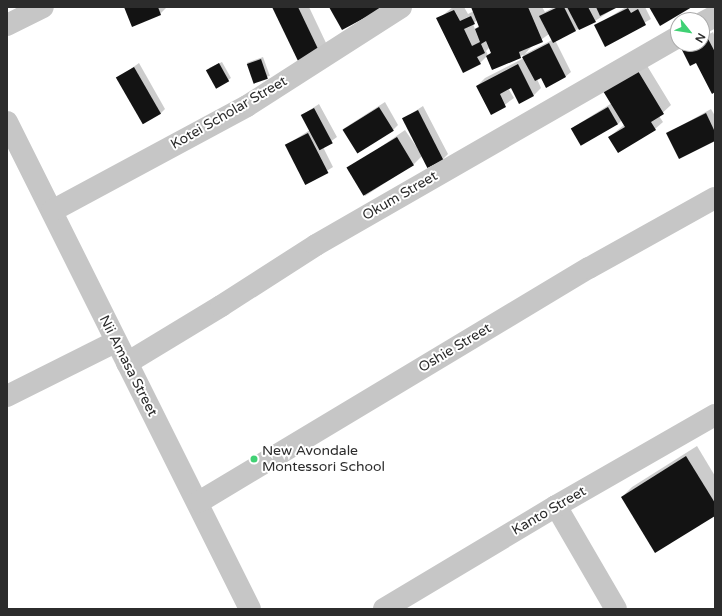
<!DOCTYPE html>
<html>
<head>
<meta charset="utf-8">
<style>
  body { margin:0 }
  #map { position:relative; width:722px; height:616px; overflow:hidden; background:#fff; font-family:"Varela Round",sans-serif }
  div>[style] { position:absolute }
  .shadow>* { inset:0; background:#0003; transform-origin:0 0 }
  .building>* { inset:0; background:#131313; transform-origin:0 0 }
  .minor>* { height:22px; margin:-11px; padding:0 11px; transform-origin:11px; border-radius:11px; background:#c6c6c6 }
  .dots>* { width:11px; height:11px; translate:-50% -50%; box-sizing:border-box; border:2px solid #fff; border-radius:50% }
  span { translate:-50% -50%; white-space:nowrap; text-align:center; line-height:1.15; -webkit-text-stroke:4px #fff; paint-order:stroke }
  .street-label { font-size:14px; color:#2c2c2c }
  .poi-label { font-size:14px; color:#2c2c2c }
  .left { translate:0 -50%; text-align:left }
  .frame { position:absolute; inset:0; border:8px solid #2c2c2c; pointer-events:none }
  .north { position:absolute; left:670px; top:12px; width:40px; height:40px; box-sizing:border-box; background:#fff; border:1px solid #ababab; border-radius:50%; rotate:120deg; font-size:11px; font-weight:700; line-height:16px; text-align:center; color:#2c2c2c }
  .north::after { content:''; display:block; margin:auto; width:14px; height:18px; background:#40d174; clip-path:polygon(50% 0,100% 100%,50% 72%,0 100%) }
</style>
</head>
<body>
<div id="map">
  <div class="shadow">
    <div style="clip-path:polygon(126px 7px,167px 7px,160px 14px)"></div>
    <div style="clip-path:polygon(273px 7px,309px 7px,327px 45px,319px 53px)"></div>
    <div style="clip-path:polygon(evenodd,453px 7px,464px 7px,468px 14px,474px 11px,472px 7px,542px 7px,545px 12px,554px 7px,616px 7px,595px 21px,555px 40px,571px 72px,565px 77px,541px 76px,537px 79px,541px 88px,534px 95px,511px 87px,508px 88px,514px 98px,492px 114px,477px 86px,485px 78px,524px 58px,523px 55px,493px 69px,487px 56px,480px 63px,438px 19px,453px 7px,477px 20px,480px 25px,475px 29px,473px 24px,477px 20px,453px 7px,549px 34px,552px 40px,525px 54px,531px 47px,549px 34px,453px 7px,490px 47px,492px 52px,488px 55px,486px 51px,490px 47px)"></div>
    <div style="clip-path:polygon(626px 7px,645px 7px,651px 19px,605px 45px,595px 26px)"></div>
    <div style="clip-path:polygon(713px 32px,715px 37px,715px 91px,697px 62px,683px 50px,689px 44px,702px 44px,702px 38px)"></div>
    <div style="left:263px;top:57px;width:20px;height:17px;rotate:70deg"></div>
    <div style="clip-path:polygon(222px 62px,231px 78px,228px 80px,209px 68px)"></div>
    <div style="clip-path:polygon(139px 63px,165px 109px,160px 114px,118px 78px)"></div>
    <div style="clip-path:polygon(646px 64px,671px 105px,659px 116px,663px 122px,655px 129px,609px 137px,624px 125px,622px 120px,618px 124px,572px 128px,612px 103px)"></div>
    <div style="clip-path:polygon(385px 102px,398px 125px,393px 130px,343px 129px)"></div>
    <div style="clip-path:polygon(319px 104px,337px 137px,323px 147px,333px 167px,306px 184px,286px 145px,310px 130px,302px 115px)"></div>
    <div style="clip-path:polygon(423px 106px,448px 154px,443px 159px,422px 156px,414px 164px,365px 196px,349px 169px,405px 130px,420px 152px,403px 119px)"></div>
    <div style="clip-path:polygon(711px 109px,715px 116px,715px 140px,668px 133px)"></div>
    <div style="clip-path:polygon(697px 446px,715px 476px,715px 515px,622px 497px,632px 487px)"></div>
  </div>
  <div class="building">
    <div style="clip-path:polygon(124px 7px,158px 7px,161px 15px,132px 27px)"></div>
    <div style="clip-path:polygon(272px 7px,298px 7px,320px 53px,299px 63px)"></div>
    <div style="clip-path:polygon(329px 7px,385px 7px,342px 30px)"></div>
    <div style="clip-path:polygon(471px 7px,528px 7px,543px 42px,519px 52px,521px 58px,492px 70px,486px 56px,491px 53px,486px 41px,481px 44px,485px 53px,477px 57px,481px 64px,463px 73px,436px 18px,454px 10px,460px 21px,471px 16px,475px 24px,464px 29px,472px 46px,480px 42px,475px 29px,479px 27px)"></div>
    <div style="clip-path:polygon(558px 7px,564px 7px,576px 31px,553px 43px,539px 16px)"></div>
    <div style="clip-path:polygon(567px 7px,588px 7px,596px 22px,579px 30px)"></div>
    <div style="clip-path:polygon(596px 7px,618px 7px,600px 16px)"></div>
    <div style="clip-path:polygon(649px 7px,692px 7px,660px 26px)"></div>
    <div style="clip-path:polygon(628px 8px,631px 13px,638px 9px,646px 25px,605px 47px,594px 25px)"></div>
    <div style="clip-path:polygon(707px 37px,715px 52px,715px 92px,712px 94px,696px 63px,690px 66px,682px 50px,693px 44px,702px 44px,702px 39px)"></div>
    <div style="clip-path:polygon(549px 43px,566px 77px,546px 88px,541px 78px,535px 81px,522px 57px)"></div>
    <div style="left:261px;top:59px;width:21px;height:15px;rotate:71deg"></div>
    <div style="left:219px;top:63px;width:21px;height:15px;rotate:61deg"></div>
    <div style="clip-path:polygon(518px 64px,534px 96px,519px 104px,511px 88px,500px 94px,506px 107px,491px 115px,476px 86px)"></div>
    <div style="left:134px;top:67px;width:54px;height:21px;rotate:60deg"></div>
    <div style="clip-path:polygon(638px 71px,664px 114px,651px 122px,656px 130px,618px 153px,608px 137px,625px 127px,603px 91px)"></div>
    <div style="left:379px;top:107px;width:28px;height:43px;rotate:58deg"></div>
    <div style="left:608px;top:107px;width:20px;height:43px;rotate:60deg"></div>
    <div style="left:314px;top:108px;width:40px;height:15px;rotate:62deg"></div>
    <div style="left:418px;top:110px;width:56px;height:18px;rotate:63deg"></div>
    <div style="clip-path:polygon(706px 113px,715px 132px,715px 141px,679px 159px,666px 133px)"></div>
    <div style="left:308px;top:133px;width:45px;height:26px;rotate:63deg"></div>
    <div style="left:397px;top:137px;width:33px;height:59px;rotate:59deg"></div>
    <div style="clip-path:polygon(686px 456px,715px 503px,715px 516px,655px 553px,621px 497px)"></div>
  </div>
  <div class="minor">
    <div style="left:702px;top:23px;width:15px;rotate:-28deg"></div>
    <div style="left:7px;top:25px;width:40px;rotate:-26.6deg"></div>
    <div style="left:7px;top:122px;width:544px;rotate:63.48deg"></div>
    <div style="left:52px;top:211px;width:221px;rotate:-28.3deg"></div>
    <div style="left:247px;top:106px;width:183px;rotate:-32.7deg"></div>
    <div style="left:127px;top:363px;width:110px;rotate:-31.2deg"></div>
    <div style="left:221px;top:306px;width:113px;rotate:-32.7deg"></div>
    <div style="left:316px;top:245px;width:418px;rotate:-29.9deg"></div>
    <div style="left:7px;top:396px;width:121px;rotate:-26.6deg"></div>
    <div style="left:199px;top:502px;width:455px;rotate:-31deg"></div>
    <div style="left:589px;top:268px;width:144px;rotate:-29.1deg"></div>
    <div style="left:556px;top:506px;width:119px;rotate:59.8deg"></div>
    <div style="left:384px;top:609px;width:200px;rotate:-30.9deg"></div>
    <div style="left:556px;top:506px;width:183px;rotate:-29.8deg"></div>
  </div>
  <div class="dots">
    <div style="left:254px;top:459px;background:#40d174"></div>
  </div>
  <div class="street-label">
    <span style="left:229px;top:113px;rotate:-30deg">Kotei Scholar Street</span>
    <span style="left:400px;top:196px;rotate:-30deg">Okum Street</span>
    <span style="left:455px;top:348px;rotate:-31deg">Oshie Street</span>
    <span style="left:128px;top:366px;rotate:63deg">Nii Amasa Street</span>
    <span style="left:549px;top:511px;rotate:-30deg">Kanto Street</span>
  </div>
  <div class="poi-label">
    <span class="left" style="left:262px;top:459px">New Avondale<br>Montessori School</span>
  </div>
  <div class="frame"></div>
  <div class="north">N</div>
</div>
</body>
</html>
